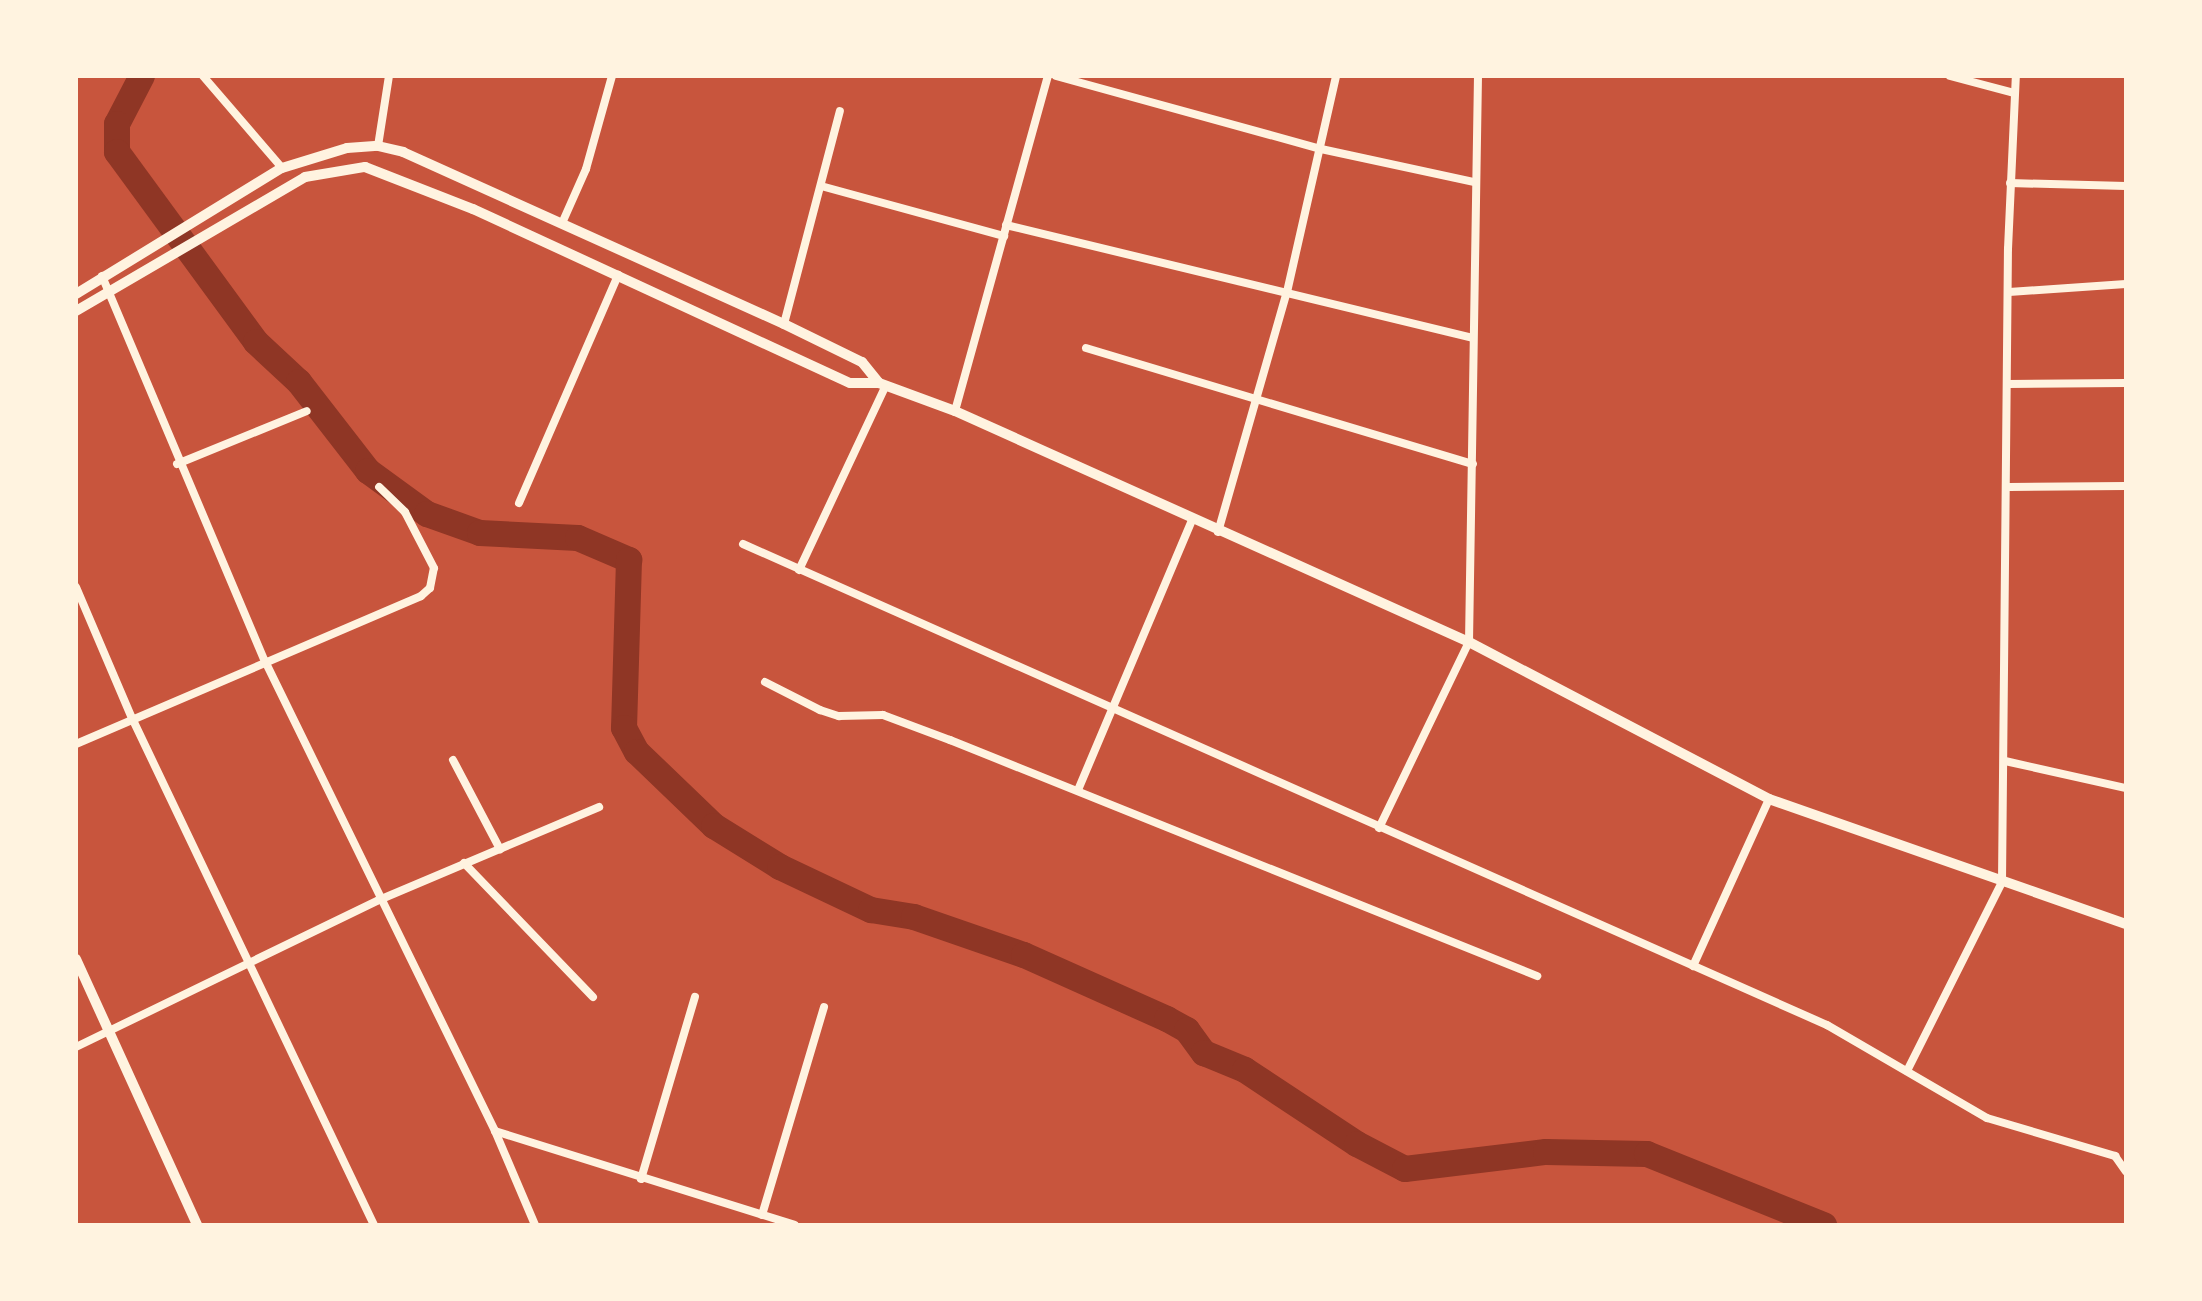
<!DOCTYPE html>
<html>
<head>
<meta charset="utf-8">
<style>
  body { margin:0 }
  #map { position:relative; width:2202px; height:1301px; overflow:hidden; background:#c8553d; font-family:Spectral,serif }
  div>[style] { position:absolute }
  .river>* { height:26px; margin:-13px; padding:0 13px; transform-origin:13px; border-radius:13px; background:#8f3625 }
  .minor>* { height:8px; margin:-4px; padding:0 4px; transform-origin:4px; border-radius:4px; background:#fff3e0 }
  .tertiary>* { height:10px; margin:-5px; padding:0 5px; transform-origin:5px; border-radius:5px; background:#fff3e0 }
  span { translate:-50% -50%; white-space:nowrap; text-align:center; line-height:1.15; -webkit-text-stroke:6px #fff3e0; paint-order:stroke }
  .frame { position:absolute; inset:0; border:78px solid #fff3e0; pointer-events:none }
</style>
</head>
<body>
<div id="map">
  <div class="river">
    <div style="left:142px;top:76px;width:54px;rotate:117.5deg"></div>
    <div style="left:117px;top:124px;width:28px;rotate:90deg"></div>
    <div style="left:117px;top:152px;width:235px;rotate:53.8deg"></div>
    <div style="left:256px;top:342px;width:59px;rotate:42.9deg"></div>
    <div style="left:299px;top:382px;width:113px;rotate:52.2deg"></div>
    <div style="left:368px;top:471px;width:73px;rotate:36.1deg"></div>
    <div style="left:427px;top:514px;width:56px;rotate:19.7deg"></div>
    <div style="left:480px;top:533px;width:98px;rotate:2.9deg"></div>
    <div style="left:578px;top:538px;width:56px;rotate:23.3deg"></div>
    <div style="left:629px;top:560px;width:168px;rotate:91.7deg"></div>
    <div style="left:624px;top:728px;width:27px;rotate:62deg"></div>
    <div style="left:637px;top:752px;width:107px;rotate:43.9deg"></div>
    <div style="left:714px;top:826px;width:78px;rotate:31.8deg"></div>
    <div style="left:780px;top:867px;width:101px;rotate:25.3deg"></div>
    <div style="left:871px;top:910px;width:44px;rotate:9.2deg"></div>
    <div style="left:914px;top:917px;width:116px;rotate:19.1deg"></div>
    <div style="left:1024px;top:955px;width:157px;rotate:24.1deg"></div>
    <div style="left:1167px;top:1019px;width:23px;rotate:29deg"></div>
    <div style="left:1187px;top:1030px;width:29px;rotate:54deg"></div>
    <div style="left:1204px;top:1053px;width:44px;rotate:22.5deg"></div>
    <div style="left:1245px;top:1070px;width:134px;rotate:33.5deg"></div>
    <div style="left:1357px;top:1144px;width:54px;rotate:27.5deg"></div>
    <div style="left:1405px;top:1169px;width:142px;rotate:-6.9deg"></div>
    <div style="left:1546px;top:1152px;width:101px;rotate:1.1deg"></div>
    <div style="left:1647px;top:1154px;width:191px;rotate:21.9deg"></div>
  </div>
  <div class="minor">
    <div style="left:203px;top:76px;width:121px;rotate:49.3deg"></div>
    <div style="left:1056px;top:76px;width:275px;rotate:15.4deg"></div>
    <div style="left:1321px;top:149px;width:157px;rotate:12.2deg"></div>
    <div style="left:1950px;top:76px;width:66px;rotate:14.9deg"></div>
    <div style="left:378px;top:146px;width:71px;rotate:-81.1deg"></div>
    <div style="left:2010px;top:183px;width:116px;rotate:1.5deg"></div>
    <div style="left:821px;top:186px;width:190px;rotate:15.3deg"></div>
    <div style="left:563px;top:221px;width:57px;rotate:-66.1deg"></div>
    <div style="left:586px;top:169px;width:97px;rotate:-74.4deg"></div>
    <div style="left:1006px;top:225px;width:480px;rotate:13.6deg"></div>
    <div style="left:102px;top:276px;width:418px;rotate:67.1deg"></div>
    <div style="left:265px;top:661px;width:523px;rotate:63.92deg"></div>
    <div style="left:495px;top:1131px;width:102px;rotate:66.9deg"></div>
    <div style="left:2009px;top:292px;width:117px;rotate:-3.9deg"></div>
    <div style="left:784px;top:324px;width:220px;rotate:-75.3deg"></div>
    <div style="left:1086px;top:348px;width:404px;rotate:16.7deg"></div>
    <div style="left:2008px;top:384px;width:118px;rotate:-0.5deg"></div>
    <div style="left:955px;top:411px;width:348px;rotate:-74.5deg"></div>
    <div style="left:177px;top:464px;width:140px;rotate:-22.2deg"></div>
    <div style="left:2009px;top:487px;width:117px;rotate:-0.5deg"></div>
    <div style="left:519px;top:503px;width:249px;rotate:-66.5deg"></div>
    <div style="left:1218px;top:532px;width:250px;rotate:-74deg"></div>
    <div style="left:1287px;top:292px;width:221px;rotate:-77.2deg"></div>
    <div style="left:743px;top:544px;width:1186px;rotate:23.93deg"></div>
    <div style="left:1827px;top:1025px;width:185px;rotate:30.2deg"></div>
    <div style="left:1987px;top:1118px;width:134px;rotate:16.5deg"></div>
    <div style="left:2115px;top:1156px;width:19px;rotate:55deg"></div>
    <div style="left:799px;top:570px;width:204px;rotate:-64.8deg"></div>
    <div style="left:76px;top:587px;width:142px;rotate:66.9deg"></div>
    <div style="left:132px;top:718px;width:562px;rotate:64.48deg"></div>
    <div style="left:765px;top:682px;width:62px;rotate:27deg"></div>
    <div style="left:820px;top:710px;width:20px;rotate:18deg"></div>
    <div style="left:839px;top:716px;width:44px;rotate:-1.3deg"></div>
    <div style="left:883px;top:715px;width:72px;rotate:20.5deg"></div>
    <div style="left:950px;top:740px;width:633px;rotate:21.9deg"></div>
    <div style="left:76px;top:744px;width:375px;rotate:-23.2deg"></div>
    <div style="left:421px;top:596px;width:12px;rotate:-42deg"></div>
    <div style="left:430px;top:588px;width:20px;rotate:-79deg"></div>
    <div style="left:434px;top:568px;width:63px;rotate:-117.4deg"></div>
    <div style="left:405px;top:512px;width:36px;rotate:-136deg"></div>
    <div style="left:453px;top:760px;width:101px;rotate:62.2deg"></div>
    <div style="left:2005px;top:761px;width:124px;rotate:12.6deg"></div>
    <div style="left:1078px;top:790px;width:293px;rotate:-67.1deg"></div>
    <div style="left:1379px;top:828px;width:207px;rotate:-64.2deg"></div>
    <div style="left:1469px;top:642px;width:566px;rotate:-89.09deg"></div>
    <div style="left:464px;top:863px;width:186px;rotate:46.1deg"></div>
    <div style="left:1693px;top:966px;width:183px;rotate:-65.5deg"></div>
    <div style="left:76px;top:1047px;width:337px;rotate:-25.9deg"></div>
    <div style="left:379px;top:900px;width:239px;rotate:-22.9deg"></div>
    <div style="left:1907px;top:1071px;width:212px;rotate:-63.3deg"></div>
    <div style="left:2002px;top:882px;width:633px;rotate:-89.46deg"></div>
    <div style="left:2008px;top:249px;width:173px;rotate:-87.4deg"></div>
    <div style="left:495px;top:1131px;width:314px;rotate:17.4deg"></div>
    <div style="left:641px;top:1179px;width:190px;rotate:-73.5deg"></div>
    <div style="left:762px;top:1215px;width:217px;rotate:-73.4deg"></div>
  </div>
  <div class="tertiary">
    <div style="left:76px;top:294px;width:241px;rotate:-31.5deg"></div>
    <div style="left:282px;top:168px;width:68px;rotate:-17.1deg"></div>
    <div style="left:347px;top:148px;width:31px;rotate:-4deg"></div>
    <div style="left:378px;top:146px;width:26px;rotate:13deg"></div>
    <div style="left:403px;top:152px;width:418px;rotate:24.3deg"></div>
    <div style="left:784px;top:324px;width:87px;rotate:26deg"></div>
    <div style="left:862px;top:362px;width:27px;rotate:51deg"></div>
    <div style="left:879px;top:383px;width:81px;rotate:20.2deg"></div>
    <div style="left:955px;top:411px;width:564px;rotate:24.2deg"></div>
    <div style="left:1469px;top:642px;width:339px;rotate:27.6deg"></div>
    <div style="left:1769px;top:799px;width:378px;rotate:19.3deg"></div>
    <div style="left:76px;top:311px;width:265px;rotate:-30.3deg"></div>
    <div style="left:305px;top:177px;width:61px;rotate:-9.5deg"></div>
    <div style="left:365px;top:167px;width:116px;rotate:21.3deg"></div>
    <div style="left:473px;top:209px;width:415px;rotate:24.8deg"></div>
    <div style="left:850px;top:383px;width:29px"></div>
    <div style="left:76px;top:959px;width:292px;rotate:65.5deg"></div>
  </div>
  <div class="frame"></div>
</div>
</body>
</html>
